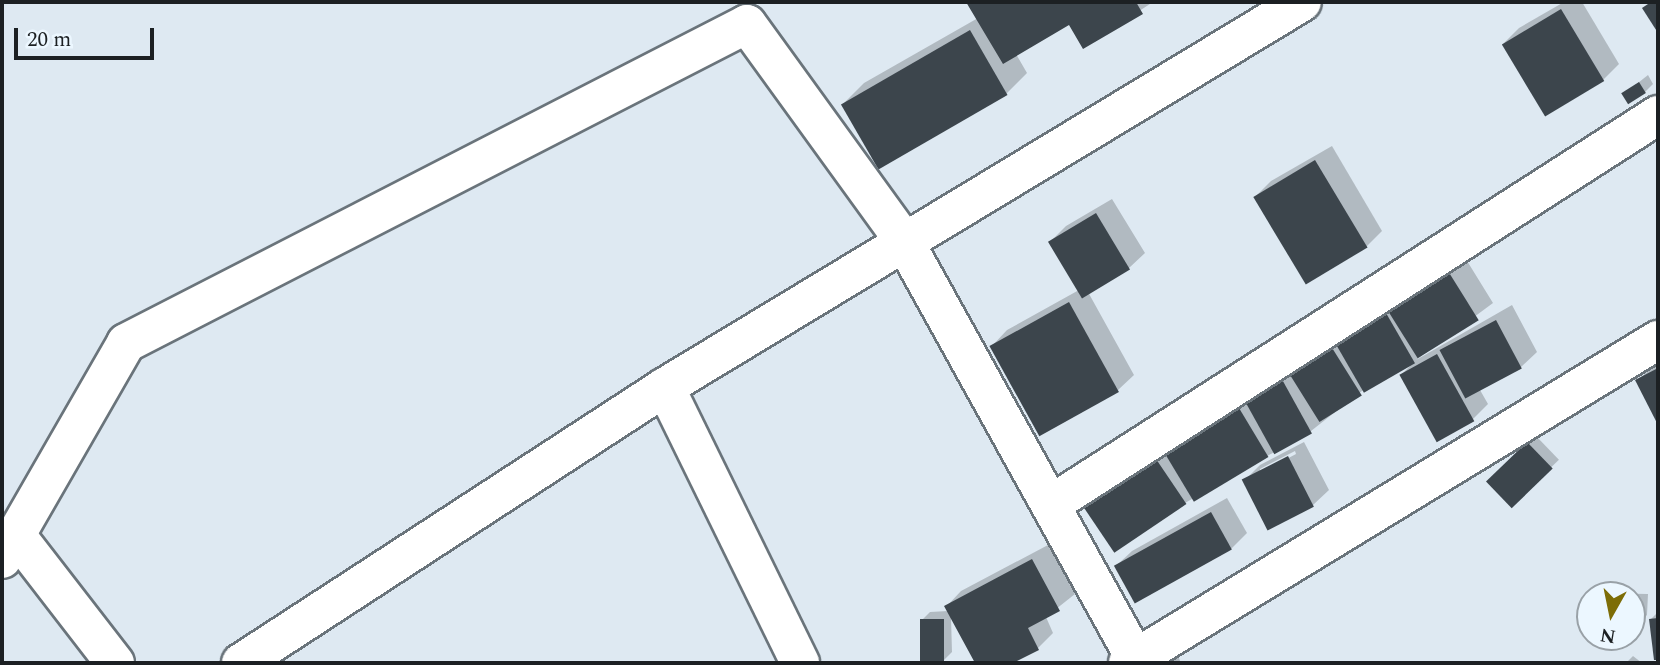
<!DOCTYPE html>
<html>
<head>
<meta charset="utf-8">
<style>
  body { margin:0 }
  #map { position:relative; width:1660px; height:665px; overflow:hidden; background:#dee9f2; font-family:Spectral,serif }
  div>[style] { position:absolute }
  .shadow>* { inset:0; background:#0003; transform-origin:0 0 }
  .building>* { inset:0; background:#3c454c; transform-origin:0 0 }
  .roads { filter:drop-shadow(2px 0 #6a747b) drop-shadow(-2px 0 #6a747b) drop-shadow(0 2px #6a747b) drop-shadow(0 -2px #6a747b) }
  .minor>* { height:38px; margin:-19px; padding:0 19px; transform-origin:19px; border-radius:19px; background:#fff }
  span { translate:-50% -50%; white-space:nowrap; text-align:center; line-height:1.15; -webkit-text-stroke:7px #ecf7ff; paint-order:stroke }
  .frame { position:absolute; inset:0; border:4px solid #1c2023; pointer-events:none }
  .north { position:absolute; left:1576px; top:581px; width:70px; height:70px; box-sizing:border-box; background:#ecf7ff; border:2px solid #99a1a7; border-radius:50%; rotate:189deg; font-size:19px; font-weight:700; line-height:28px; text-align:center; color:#1c2023 }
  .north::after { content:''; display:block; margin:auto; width:24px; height:32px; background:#7d6d07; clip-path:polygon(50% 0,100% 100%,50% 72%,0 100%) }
  .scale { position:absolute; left:14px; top:28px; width:140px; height:32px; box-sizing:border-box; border:4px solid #1c2023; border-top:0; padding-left:9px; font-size:21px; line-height:24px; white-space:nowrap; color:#1c2023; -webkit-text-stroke:5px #ecf7ff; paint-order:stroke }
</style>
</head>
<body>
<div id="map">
  <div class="shadow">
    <div style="clip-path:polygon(968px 2px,1153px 2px,1084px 47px,1069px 22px,1016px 54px,1027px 73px,1006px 94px,843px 104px,864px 83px,978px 18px)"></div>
    <div style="clip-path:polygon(1564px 2px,1582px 2px,1619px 64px,1603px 80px,1503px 44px,1519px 28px)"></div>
    <div style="clip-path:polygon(1648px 75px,1653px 84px,1645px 92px,1624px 94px)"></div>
    <div style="clip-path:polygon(1332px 146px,1382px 231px,1366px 247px,1255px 197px,1271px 181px)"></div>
    <div style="clip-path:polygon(1112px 199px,1145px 253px,1129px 268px,1088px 292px,1134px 375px,1118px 390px,1041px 433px,992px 346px,1007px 330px,1079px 290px,1050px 242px,1066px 226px)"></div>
    <div style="clip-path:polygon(1464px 256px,1493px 303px,1416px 360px,1512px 305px,1537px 352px,1521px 367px,1480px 390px,1488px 404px,1472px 420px,1401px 375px,1414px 362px,1367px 387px,1311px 431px,1185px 503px,1083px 504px)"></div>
    <div style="clip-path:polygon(1658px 362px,1658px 422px,1637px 381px)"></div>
    <div style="left:1536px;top:436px;width:33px;height:65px;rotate:46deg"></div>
    <div style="clip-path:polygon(evenodd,1304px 442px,1329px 490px,1313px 505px,1268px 528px,1244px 481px,1260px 465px,1304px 442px,1295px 451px,1296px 454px,1260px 473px,1260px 469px,1295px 451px)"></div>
    <div style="clip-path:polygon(1227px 498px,1247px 533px,1231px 549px,1116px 566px,1132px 551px)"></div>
    <div style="clip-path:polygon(1048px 545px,1075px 594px,1046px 617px,1053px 633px,1038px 648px,1010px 663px,977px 663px,951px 617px,952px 652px,944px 660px,922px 620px,930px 612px,948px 611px,946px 607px,961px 591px)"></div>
    <div style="clip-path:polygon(1598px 593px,1648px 594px,1647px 615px,1639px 623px,1632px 623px,1632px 595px)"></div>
    <div style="clip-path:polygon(1658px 612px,1658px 658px,1656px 658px,1651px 619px)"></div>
    <div style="clip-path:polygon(1178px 656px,1181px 663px,1159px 663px)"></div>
    <div style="clip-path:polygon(1633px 656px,1642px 663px,1626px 663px)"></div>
  </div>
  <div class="building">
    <div style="clip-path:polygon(966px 2px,1136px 2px,1143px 14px,1083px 49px,1069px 25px,1003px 64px)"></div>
    <div style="clip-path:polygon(1651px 2px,1658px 2px,1658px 33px,1642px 8px)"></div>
    <div style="left:1561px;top:9px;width:84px;height:69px;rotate:59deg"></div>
    <div style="left:970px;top:30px;width:75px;height:149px;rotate:60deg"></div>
    <div style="left:1639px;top:82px;width:13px;height:21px;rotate:58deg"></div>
    <div style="left:1315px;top:160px;width:102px;height:72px;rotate:59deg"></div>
    <div style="left:1096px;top:213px;width:66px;height:56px;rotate:59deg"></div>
    <div style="left:1448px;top:271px;width:58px;height:72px;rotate:58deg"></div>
    <div style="left:1069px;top:302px;width:103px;height:91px;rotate:61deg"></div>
    <div style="left:1386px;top:313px;width:58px;height:59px;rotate:60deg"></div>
    <div style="left:1496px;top:320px;width:55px;height:64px;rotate:62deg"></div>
    <div style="left:1329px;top:343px;width:62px;height:50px;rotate:58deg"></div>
    <div style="left:1437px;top:354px;width:77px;height:43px;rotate:61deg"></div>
    <div style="clip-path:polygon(1658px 368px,1658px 425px,1635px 380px)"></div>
    <div style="left:1279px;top:374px;width:68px;height:43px;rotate:61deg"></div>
    <div style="left:1236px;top:403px;width:63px;height:87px;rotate:59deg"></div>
    <div style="left:1527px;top:442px;width:37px;height:57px;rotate:46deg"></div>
    <div style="left:1154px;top:456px;width:58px;height:87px;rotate:56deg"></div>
    <div style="left:1288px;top:456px;width:57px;height:52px;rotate:63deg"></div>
    <div style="left:1211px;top:512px;width:43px;height:111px;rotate:61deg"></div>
    <div style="clip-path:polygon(1032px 559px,1060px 611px,1028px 628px,1039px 650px,1013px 663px,975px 663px,944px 606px)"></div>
    <div style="left:1632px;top:601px;width:8px;height:24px"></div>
    <div style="clip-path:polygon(1658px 618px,1658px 660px,1654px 660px,1649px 619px)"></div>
    <div style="left:920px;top:619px;width:24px;height:43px"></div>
  </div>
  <div class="roads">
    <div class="minor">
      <div style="left:665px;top:387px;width:307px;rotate:63.9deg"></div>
      <div style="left:1053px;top:503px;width:719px;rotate:-32.67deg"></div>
      <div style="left:16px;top:535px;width:162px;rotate:52.3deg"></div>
      <div style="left:2px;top:559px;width:249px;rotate:-60.1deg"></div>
      <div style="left:126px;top:343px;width:698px;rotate:-27.19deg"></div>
      <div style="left:747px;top:24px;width:268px;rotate:54.1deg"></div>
      <div style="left:904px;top:241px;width:479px;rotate:61deg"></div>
      <div style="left:241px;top:663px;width:506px;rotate:-33.06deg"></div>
      <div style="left:665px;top:387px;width:744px;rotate:-31.15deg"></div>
      <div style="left:1128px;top:663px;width:621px;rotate:-31.36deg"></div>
    </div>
  </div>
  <div class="frame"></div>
  <div class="north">N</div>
  <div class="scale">20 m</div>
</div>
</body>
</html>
